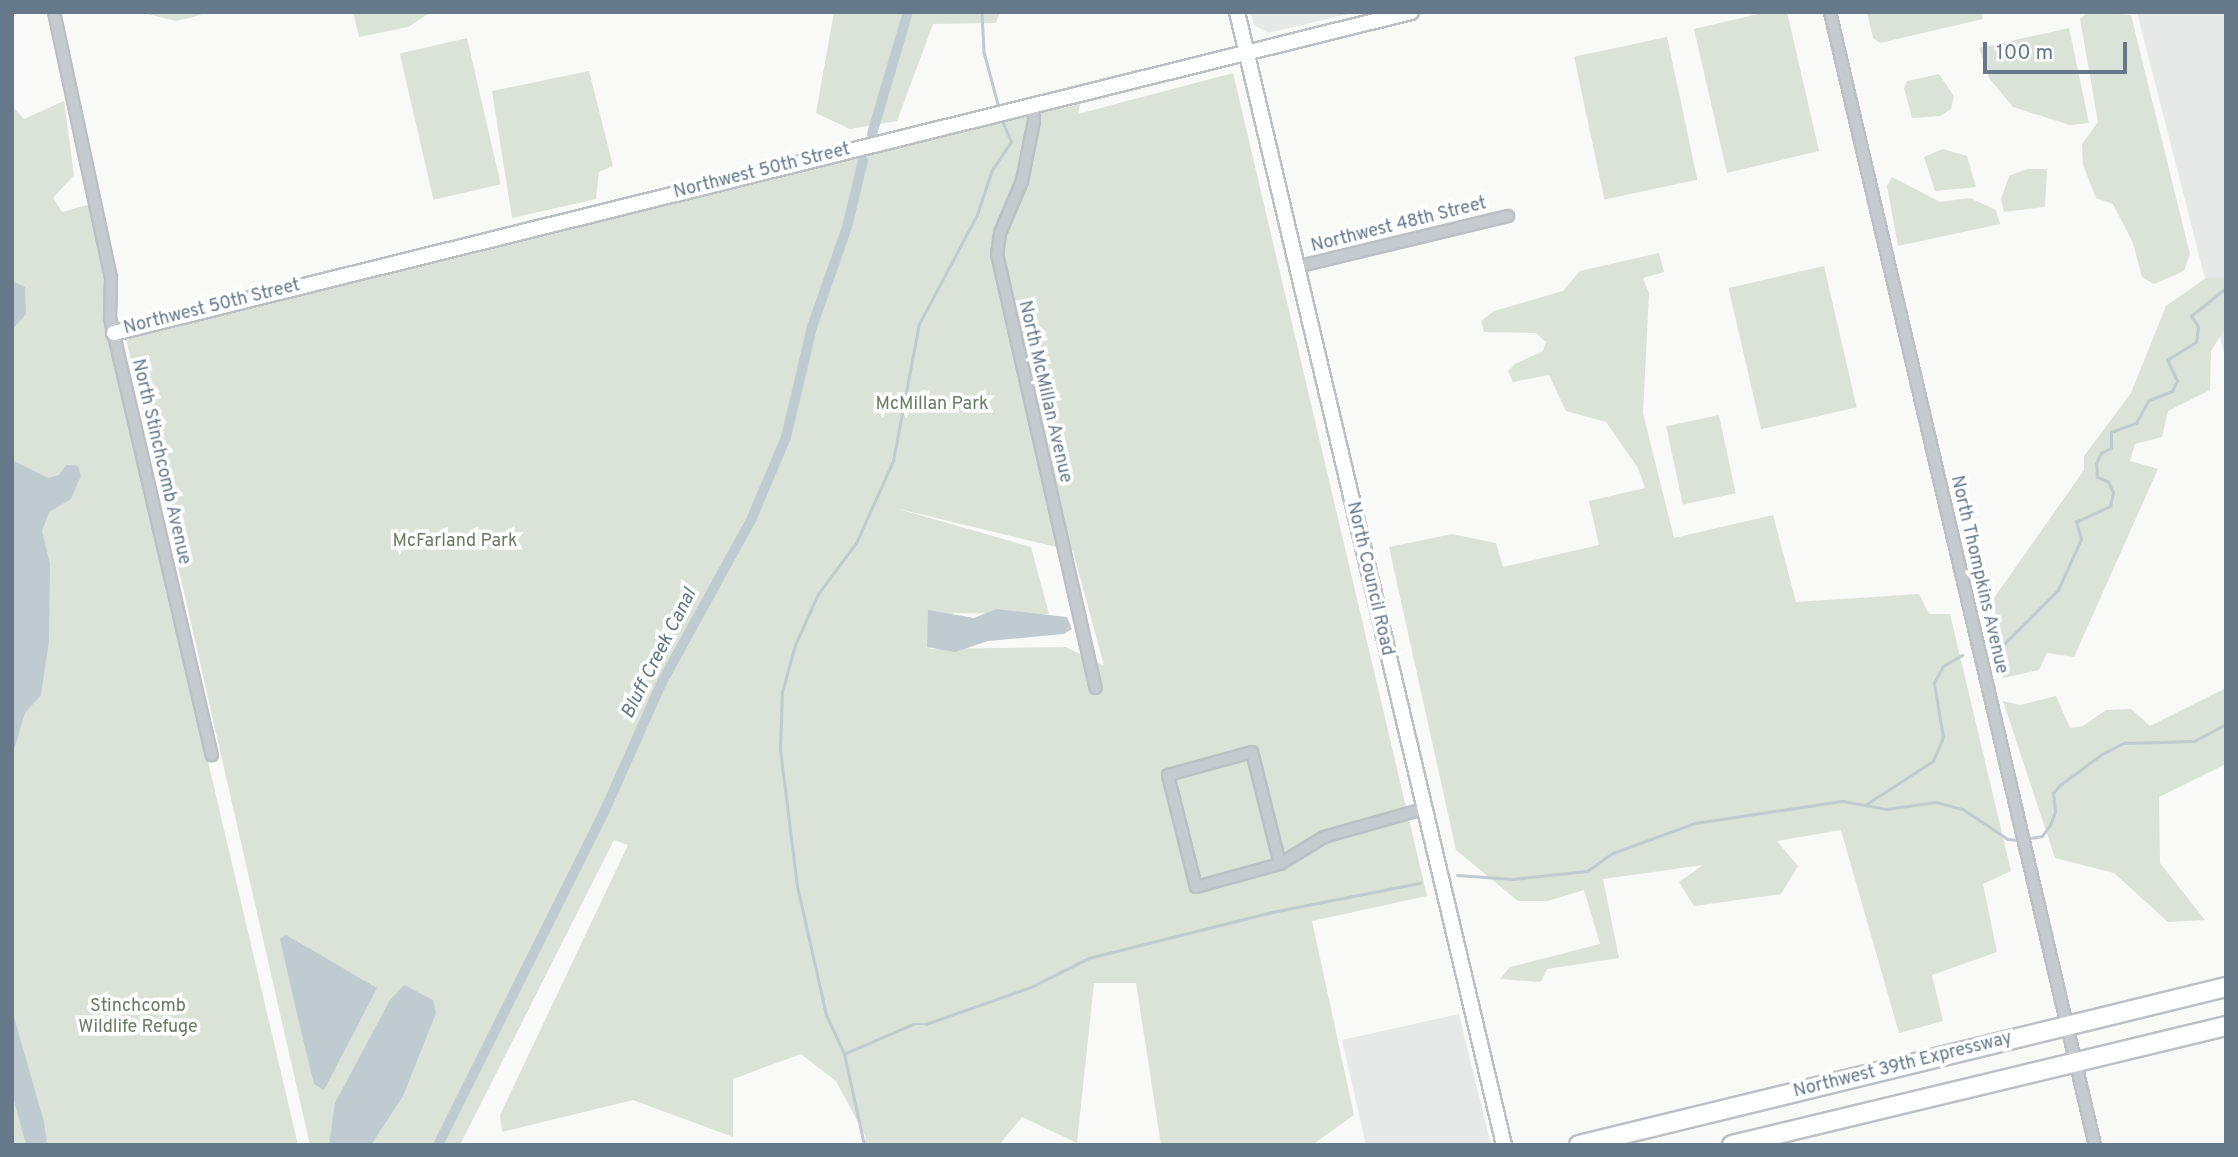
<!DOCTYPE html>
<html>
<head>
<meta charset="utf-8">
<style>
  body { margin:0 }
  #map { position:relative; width:2238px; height:1157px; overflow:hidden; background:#f9f9f7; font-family:Overpass,sans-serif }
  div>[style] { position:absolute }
  .built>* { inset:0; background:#e7e8e8 }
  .green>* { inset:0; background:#dbe2d7; transform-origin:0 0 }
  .water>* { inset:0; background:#bfcbd0 }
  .stream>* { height:2.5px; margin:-1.25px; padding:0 1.25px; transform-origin:1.25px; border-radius:1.25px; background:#bfcbd0 }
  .canal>* { height:10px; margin:-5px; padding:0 5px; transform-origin:5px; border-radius:5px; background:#bfcbd0 }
  .roads { filter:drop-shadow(2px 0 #bbc0c5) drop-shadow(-2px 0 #bbc0c5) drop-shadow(0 2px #bbc0c5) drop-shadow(0 -2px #bbc0c5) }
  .street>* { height:10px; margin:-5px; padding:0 5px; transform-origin:5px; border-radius:5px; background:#c6cbcf }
  .secondary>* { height:14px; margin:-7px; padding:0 7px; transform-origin:7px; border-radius:7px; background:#fff }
  .highway>* { height:18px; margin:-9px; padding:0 9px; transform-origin:9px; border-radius:9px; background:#fff }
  span { translate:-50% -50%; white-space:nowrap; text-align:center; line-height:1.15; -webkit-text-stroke:7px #fff; paint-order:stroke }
  .street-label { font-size:18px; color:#65798b }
  .park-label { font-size:18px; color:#667b61 }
  .water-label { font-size:19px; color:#5c757e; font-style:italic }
  .frame { position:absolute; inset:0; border:14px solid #65798b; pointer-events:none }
  .scale { position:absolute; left:1983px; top:42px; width:144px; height:32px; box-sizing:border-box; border:4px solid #65798b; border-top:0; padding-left:9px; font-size:21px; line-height:24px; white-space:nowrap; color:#65798b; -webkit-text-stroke:5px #fff; paint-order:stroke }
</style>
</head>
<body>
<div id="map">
  <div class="built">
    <div style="clip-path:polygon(1250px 12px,1357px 12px,1268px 33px,1254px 25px)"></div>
    <div style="clip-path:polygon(2137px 12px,2226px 12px,2226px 361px)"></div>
    <div style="clip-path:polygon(1459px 1014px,1491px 1145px,1366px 1145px,1342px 1040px)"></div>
  </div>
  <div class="green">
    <div style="clip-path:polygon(139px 12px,200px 12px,201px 15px,176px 21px)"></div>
    <div style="clip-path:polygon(353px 12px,431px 12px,408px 27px,359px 37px)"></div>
    <div style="clip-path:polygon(834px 12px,1000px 12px,996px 23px,933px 24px,897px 121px,850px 129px,816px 113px)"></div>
    <div style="clip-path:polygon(1767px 12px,1787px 12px,1819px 151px,1727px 173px,1694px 29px)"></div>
    <div style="clip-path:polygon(1867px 12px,1981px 12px,1983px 19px,1880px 43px,1873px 38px)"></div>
    <div style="clip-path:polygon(2088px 12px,2131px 15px,2190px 254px,2184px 271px,2154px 284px,2142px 277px,2133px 243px,2113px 204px,2096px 198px,2083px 165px,2082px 144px,2098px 122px,2080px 19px)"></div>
    <div style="clip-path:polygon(2069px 28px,2089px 123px,2070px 125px,2013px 107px,1989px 78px,1979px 48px)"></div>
    <div style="left:1667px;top:37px;width:146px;height:95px;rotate:78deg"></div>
    <div style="left:467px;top:38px;width:150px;height:69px;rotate:77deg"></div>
    <div style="clip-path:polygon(589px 71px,613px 166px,599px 172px,596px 199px,512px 218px,492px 91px)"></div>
    <div style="clip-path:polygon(evenodd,1233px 73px,1427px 896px,1312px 921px,1354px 1115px,1312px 1145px,1161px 1145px,1136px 983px,1094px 983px,1077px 1143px,1022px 1117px,999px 1145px,863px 1145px,866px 1137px,836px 1081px,801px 1054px,733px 1079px,733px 1137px,633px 1100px,502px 1132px,500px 1115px,628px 845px,614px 840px,460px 1145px,310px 1145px,126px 338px,898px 146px,1080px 104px,1078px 114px,1233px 73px,895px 508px,1073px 551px,1104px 666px,1066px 647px,930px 649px,953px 613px,1049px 614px,1031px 547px,895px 508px)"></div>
    <div style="clip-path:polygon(1939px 74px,1954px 96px,1951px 109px,1940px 116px,1912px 118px,1904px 88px,1907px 81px)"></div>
    <div style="clip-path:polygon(64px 101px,74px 175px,53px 198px,62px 212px,91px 204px,105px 281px,103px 314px,298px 1145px,12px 1145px,12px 106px,24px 119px)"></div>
    <div style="clip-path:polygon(1943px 149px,1967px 156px,1976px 187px,1935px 191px,1924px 157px)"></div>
    <div style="clip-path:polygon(2047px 169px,2045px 207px,2004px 212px,2001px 199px,2009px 176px,2027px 169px)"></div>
    <div style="clip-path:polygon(1892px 177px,1940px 202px,1970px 198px,1996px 210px,2000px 224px,1898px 246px,1887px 186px)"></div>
    <div style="clip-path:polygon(1659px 253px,1664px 272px,1643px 278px,1649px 293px,1643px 413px,1674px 538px,1773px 515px,1796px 602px,1919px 594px,1929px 614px,1950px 614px,2011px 871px,1983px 884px,1997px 952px,1932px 975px,1943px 1021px,1899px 1033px,1841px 830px,1777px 841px,1798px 866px,1781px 894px,1694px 906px,1679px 882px,1703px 865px,1603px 879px,1619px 958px,1547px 969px,1541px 982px,1500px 979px,1510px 967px,1600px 944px,1584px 890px,1547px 901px,1518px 901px,1456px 850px,1389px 547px,1452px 534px,1496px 543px,1503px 567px,1599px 545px,1589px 501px,1645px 488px,1638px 468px,1606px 422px,1566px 411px,1549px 375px,1513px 382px,1508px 371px,1515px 364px,1543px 351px,1546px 342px,1536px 333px,1484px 332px,1481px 321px,1494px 311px,1563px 291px,1580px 271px)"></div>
    <div style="left:1824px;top:266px;width:145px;height:98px;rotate:77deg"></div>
    <div style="clip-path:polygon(2206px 278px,2226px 278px,2226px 327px,2211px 351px,2210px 390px,2168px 411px,2162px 437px,2135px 444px,2130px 461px,2158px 469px,2074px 657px,2047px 653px,2039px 670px,2003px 678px,1994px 598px,2084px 470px,2084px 456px,2131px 393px,2166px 306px)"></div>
    <div style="left:1719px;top:415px;width:80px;height:54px;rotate:78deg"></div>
    <div style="clip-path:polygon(2226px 688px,2226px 764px,2159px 797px,2160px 863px,2205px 920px,2168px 922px,2114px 873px,2055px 858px,2003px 701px,2020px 705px,2056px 696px,2070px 728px,2083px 726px,2106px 710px,2131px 709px,2150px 726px)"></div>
  </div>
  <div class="water">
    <div style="clip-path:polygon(12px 281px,25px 287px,26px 314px,12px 330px)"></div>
    <div style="clip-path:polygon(12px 460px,48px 478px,59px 475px,66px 465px,78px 466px,81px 476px,71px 499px,49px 512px,42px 531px,50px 564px,49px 640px,41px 695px,25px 713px,12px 756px)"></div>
    <div style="clip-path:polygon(996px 609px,1067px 617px,1072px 629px,1064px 634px,988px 641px,955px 652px,927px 647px,928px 610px,974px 618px)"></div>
    <div style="clip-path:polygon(286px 935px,377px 988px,324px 1090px,314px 1084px,296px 1010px,280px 939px)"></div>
    <div style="clip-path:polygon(404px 985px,433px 1000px,436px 1013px,403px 1096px,371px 1145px,329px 1145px,335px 1103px,390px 1000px)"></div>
    <div style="clip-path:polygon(12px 1010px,44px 1122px,47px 1145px,26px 1145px,12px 1093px)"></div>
  </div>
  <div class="stream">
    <div style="left:982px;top:12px;width:40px;rotate:87.1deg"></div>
    <div style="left:984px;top:52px;width:54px;rotate:74.9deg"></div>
    <div style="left:2005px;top:643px;width:75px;rotate:-45deg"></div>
    <div style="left:2058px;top:590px;width:56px;rotate:-65.7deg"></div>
    <div style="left:2081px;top:539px;width:18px;rotate:-106deg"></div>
    <div style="left:2076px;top:522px;width:38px;rotate:-25deg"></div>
    <div style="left:2110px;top:506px;width:13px;rotate:-77deg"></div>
    <div style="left:2113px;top:493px;width:12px;rotate:-114deg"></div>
    <div style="left:2108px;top:482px;width:12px;rotate:-156deg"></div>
    <div style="left:2097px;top:477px;width:13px;rotate:-94deg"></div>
    <div style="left:2096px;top:464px;width:12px;rotate:-66deg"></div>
    <div style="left:2101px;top:453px;width:11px;rotate:-27deg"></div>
    <div style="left:2111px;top:448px;width:16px;rotate:-90deg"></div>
    <div style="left:2111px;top:432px;width:27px;rotate:-20deg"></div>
    <div style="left:2136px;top:423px;width:26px;rotate:-61deg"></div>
    <div style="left:2149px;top:400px;width:25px;rotate:-21deg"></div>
    <div style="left:2172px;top:391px;width:11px;rotate:-63deg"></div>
    <div style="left:2177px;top:381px;width:23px;rotate:-115deg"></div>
    <div style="left:2167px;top:360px;width:34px;rotate:-32deg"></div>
    <div style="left:2196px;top:342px;width:15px;rotate:-82deg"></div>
    <div style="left:2198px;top:327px;width:13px;rotate:-122deg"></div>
    <div style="left:2191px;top:316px;width:45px;rotate:-38.7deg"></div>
    <div style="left:1865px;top:805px;width:81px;rotate:-32.9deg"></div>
    <div style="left:1933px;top:761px;width:26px;rotate:-67deg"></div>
    <div style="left:1943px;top:737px;width:55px;rotate:-99.5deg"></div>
    <div style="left:1934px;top:683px;width:19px;rotate:-62deg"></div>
    <div style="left:1943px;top:666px;width:22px;rotate:-30deg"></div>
    <div style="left:2031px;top:838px;width:11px;rotate:-10deg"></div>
    <div style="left:2042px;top:836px;width:14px;rotate:-54deg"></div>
    <div style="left:2050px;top:825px;width:14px;rotate:-69deg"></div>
    <div style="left:2055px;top:812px;width:19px;rotate:-96deg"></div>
    <div style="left:2053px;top:793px;width:11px;rotate:-49deg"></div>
    <div style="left:2060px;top:785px;width:52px;rotate:-36.4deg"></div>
    <div style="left:2102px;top:754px;width:25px;rotate:-27deg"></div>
    <div style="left:2124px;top:743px;width:70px;rotate:-1.6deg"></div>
    <div style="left:2194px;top:741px;width:36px;rotate:-28deg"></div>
    <div style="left:1457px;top:875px;width:56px;rotate:4.1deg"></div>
    <div style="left:1513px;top:879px;width:74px;rotate:-6.2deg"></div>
    <div style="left:1587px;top:871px;width:32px;rotate:-35deg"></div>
    <div style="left:1613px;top:853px;width:87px;rotate:-20.1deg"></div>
    <div style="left:1695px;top:823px;width:150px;rotate:-8.5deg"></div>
    <div style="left:1843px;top:801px;width:44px;rotate:10.5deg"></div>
    <div style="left:1886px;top:809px;width:50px;rotate:-8deg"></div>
    <div style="left:1936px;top:802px;width:28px;rotate:15deg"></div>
    <div style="left:1963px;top:809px;width:54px;rotate:33.7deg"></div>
    <div style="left:2008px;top:839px;width:10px;rotate:6deg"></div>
    <div style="left:844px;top:1054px;width:75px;rotate:-23.5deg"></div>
    <div style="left:913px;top:1024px;width:13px"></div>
    <div style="left:926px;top:1024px;width:111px;rotate:-19.4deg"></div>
    <div style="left:1031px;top:987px;width:65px;rotate:-26.6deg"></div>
    <div style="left:1089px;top:958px;width:189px;rotate:-14.1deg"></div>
    <div style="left:1272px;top:912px;width:151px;rotate:-11.1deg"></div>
    <div style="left:864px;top:1145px;width:93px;rotate:-102.4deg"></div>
    <div style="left:844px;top:1054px;width:43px;rotate:-114.8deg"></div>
    <div style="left:826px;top:1015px;width:132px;rotate:-102.7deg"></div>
    <div style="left:797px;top:886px;width:138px;rotate:-97.1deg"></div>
    <div style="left:780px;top:749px;width:57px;rotate:-88deg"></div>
    <div style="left:782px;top:692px;width:49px;rotate:-74.5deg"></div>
    <div style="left:795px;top:645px;width:56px;rotate:-65.7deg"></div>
    <div style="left:818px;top:594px;width:64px;rotate:-53.3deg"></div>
    <div style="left:856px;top:543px;width:90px;rotate:-65.7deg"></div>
    <div style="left:893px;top:461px;width:139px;rotate:-79.3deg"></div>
    <div style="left:919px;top:324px;width:123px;rotate:-62deg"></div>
    <div style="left:977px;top:215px;width:47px;rotate:-71.6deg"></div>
    <div style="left:992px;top:170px;width:34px;rotate:-56deg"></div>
    <div style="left:1011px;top:142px;width:23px;rotate:-113deg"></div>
  </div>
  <div class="canal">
    <div style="left:872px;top:134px;width:127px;rotate:-73.6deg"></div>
    <div style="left:438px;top:1145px;width:374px;rotate:-63.5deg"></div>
    <div style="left:605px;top:810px;width:140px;rotate:-66deg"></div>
    <div style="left:662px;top:682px;width:187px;rotate:-61.2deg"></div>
    <div style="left:752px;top:518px;width:88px;rotate:-67.2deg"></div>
    <div style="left:786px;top:437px;width:113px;rotate:-76.7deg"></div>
    <div style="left:812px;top:327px;width:106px;rotate:-70.7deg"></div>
    <div style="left:847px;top:227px;width:68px;rotate:-76.4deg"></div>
  </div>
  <div class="roads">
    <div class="street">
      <div style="left:54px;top:12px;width:272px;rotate:77.9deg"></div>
      <div style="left:111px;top:278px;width:40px;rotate:91.4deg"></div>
      <div style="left:110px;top:318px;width:449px;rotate:76.9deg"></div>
      <div style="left:1830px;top:12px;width:1164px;rotate:76.84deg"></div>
      <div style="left:1033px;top:105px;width:16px;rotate:86deg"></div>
      <div style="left:1034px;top:121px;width:61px;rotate:101.3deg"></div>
      <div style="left:1022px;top:181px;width:56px;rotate:112.9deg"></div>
      <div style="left:1000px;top:233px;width:21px;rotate:98deg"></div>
      <div style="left:997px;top:254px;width:445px;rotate:77.2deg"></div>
      <div style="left:1296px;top:267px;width:218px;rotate:-13.5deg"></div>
      <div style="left:1280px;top:864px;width:115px;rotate:-104deg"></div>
      <div style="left:1252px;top:752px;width:87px;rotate:164.7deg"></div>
      <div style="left:1168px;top:775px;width:115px;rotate:76deg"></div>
      <div style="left:1196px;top:887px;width:87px;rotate:-15.3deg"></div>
      <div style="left:1280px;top:864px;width:52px;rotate:-31.5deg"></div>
      <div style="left:1324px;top:837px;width:103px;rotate:-15.8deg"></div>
    </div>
    <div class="secondary">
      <div style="left:1237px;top:12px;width:1164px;rotate:76.74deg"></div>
      <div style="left:114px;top:333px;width:1336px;rotate:-13.9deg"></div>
    </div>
    <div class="highway">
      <div style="left:1579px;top:1145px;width:666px;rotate:-13.72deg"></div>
      <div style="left:1732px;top:1145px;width:508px;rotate:-13.54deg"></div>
    </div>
  </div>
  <div class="street-label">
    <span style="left:762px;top:172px;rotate:-14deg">Northwest 50th Street</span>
    <span style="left:1399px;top:226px;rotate:-14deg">Northwest 48th Street</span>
    <span style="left:212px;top:308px;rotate:-14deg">Northwest 50th Street</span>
    <span style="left:1044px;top:392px;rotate:77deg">North McMillan Avenue</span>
    <span style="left:160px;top:462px;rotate:77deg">North Stinchcomb Avenue</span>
    <span style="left:1978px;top:575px;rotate:77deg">North Thompkins Avenue</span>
    <span style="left:1369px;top:579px;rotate:77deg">North Council Road</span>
    <span style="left:1903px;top:1066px;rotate:-14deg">Northwest 39th Expressway</span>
  </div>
  <div class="park-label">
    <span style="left:932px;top:405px">McMillan Park</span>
    <span style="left:455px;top:542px">McFarland Park</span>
    <span style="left:138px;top:1018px">Stinchcomb<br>Wildlife Refuge</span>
  </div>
  <div class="water-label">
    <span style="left:660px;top:654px;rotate:-63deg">Bluff Creek Canal</span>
  </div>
  <div class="frame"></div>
  <div class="scale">100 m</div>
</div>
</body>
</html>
